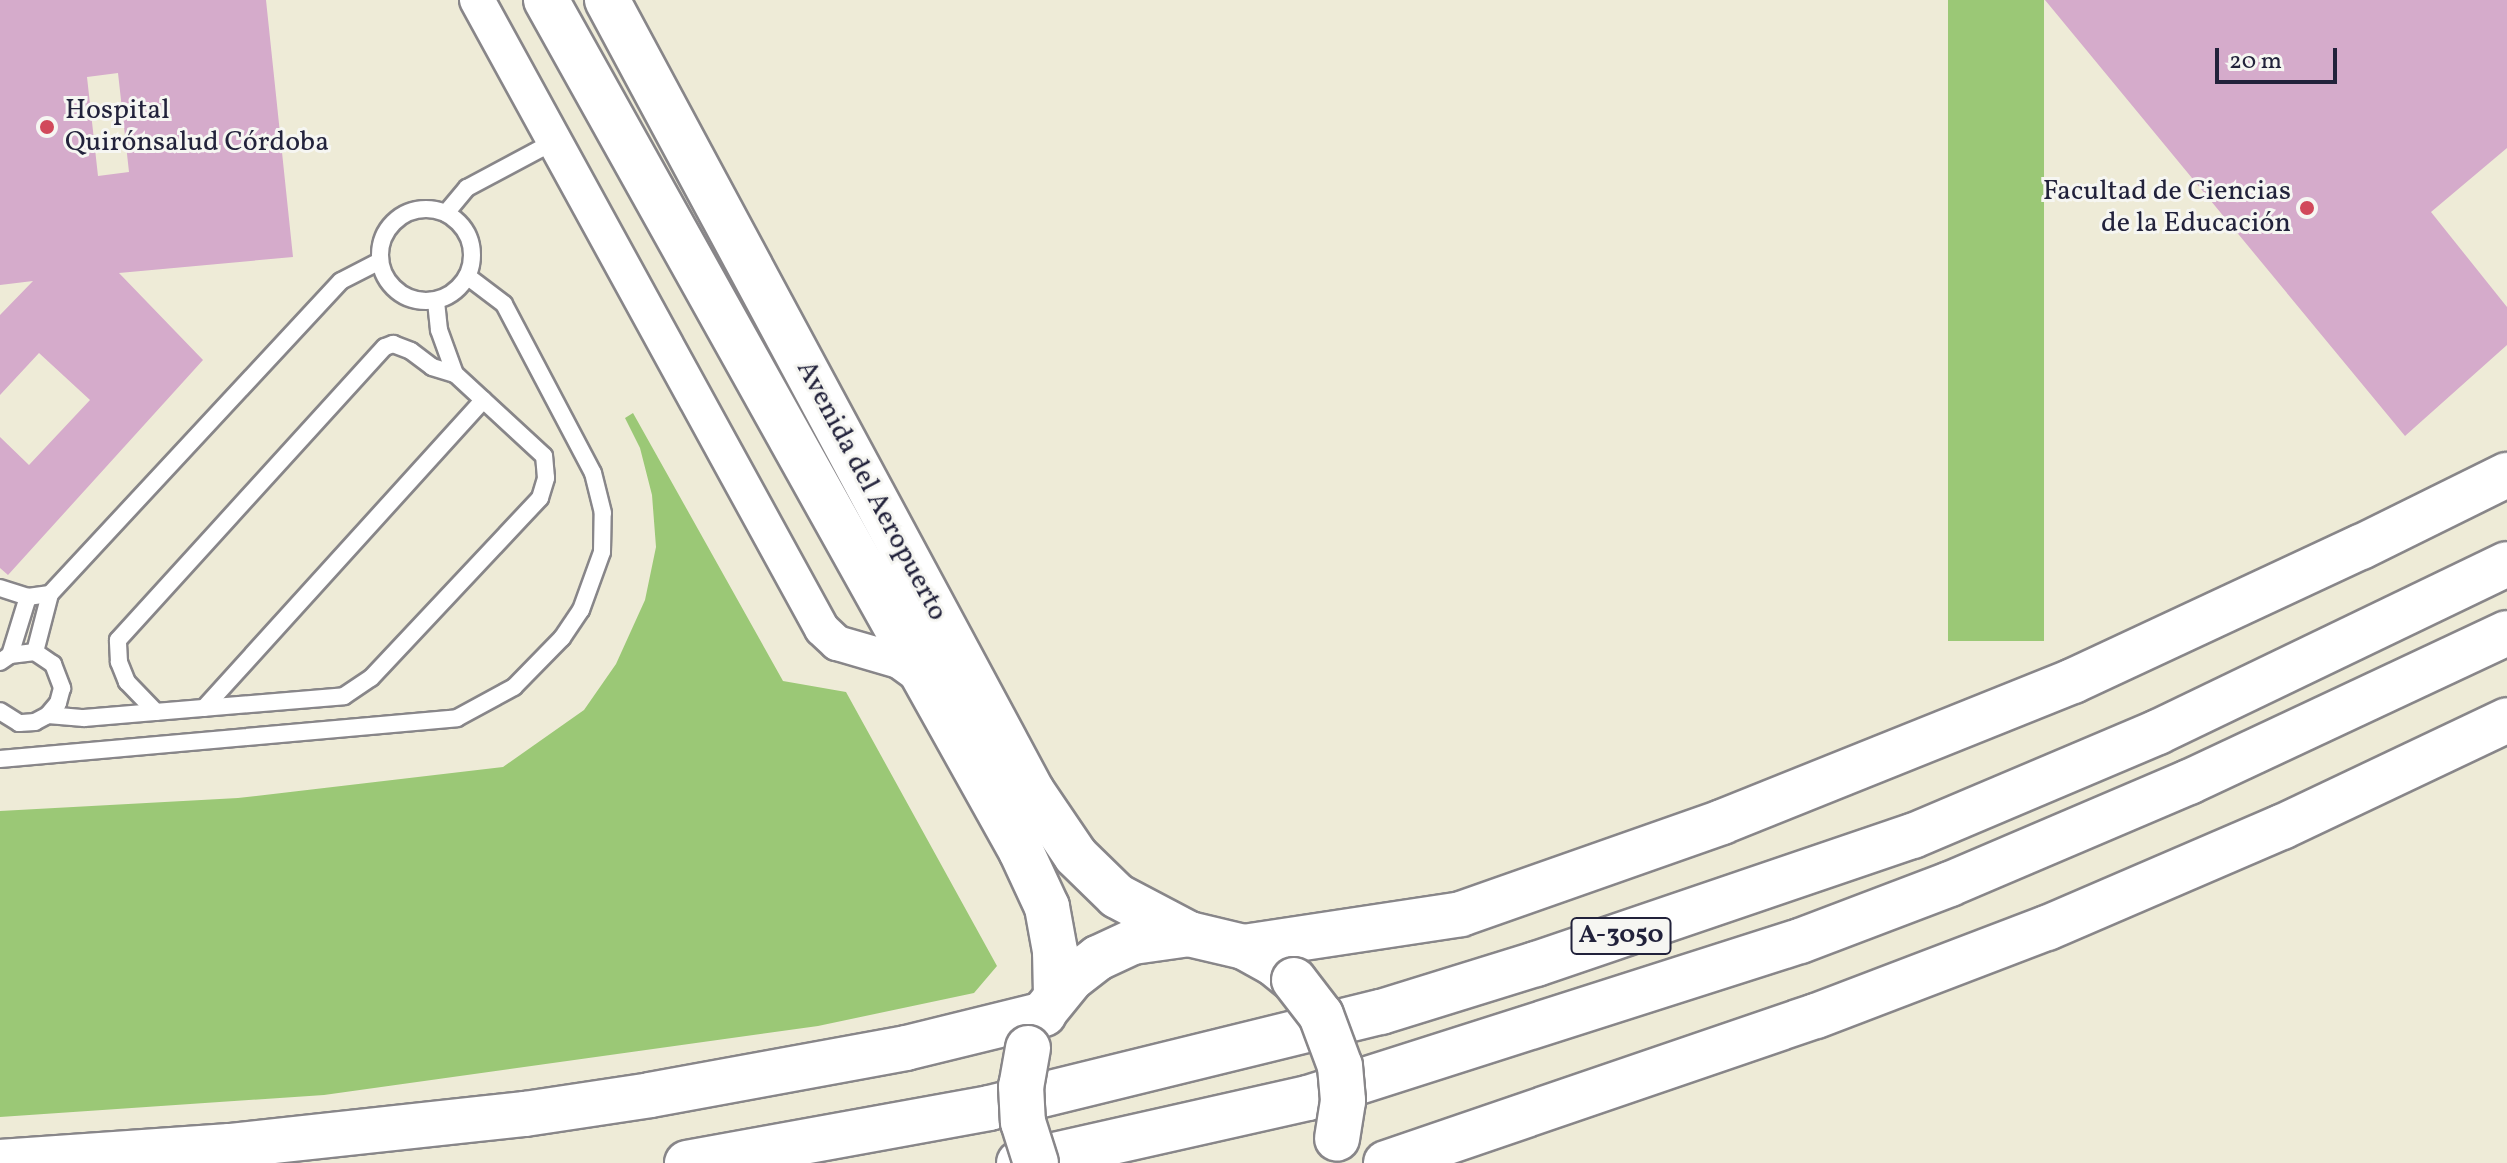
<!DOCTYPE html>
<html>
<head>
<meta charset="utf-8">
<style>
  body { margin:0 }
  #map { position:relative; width:2507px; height:1163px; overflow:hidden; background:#eeebd7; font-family:Vollkorn,serif }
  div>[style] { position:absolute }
  .green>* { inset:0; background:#9bc876; transform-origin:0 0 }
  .building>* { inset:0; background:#d5abcb }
  .roads { filter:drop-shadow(2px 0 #888689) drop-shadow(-2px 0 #888689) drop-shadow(0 2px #888689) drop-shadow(0 -2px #888689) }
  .service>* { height:16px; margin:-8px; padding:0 8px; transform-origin:8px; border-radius:8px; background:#fff }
  .service>.ring { margin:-8px; padding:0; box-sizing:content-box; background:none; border:16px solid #fff; border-radius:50% }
  .minor>* { height:34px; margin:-17px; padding:0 17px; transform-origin:17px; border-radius:17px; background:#fff }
  .primary>* { height:44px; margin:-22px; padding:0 22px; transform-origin:22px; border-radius:22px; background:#fff }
  .trunk>* { height:44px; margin:-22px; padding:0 22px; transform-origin:22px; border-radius:22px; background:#fff }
  .bridges { filter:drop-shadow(2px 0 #888689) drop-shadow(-2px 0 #888689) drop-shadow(0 2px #888689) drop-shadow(0 -2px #888689) }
  .primary-bridge>* { height:44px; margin:-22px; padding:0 22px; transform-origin:22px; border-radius:22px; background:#fff }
  .dots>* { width:22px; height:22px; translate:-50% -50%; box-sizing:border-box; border:4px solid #f6f6f2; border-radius:50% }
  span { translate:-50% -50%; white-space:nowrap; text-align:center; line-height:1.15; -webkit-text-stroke:6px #f6f6f2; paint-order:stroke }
  .shield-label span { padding:2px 6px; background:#f6f6f2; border:2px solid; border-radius:6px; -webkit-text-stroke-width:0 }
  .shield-label { font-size:26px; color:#22223b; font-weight:700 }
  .poi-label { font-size:28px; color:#22223b }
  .left { translate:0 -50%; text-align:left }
  .right { translate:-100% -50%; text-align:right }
  .street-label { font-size:28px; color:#22223b }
  .scale { position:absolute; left:2215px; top:48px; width:122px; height:36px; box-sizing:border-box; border:4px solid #22223b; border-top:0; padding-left:10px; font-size:24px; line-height:28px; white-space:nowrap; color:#22223b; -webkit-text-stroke:6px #f6f6f2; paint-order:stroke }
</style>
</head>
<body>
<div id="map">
  <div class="green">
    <div style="left:1948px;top:0;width:96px;height:641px"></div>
    <div style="clip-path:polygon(633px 413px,783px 681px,846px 692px,997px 966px,974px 993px,818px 1026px,324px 1095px,0 1117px,0 811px,238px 798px,503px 767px,584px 710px,616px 664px,645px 600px,656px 547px,652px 495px,640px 448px,625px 418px)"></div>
  </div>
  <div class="building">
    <div style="clip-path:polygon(evenodd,0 0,266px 0,293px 257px,119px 273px,203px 360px,8px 575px,0 568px,0 437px,29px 465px,90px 400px,39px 353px,0 395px,0 315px,33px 281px,0 285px,0 0,118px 73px,129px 172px,98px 176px,87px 77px,118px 73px)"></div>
    <div style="clip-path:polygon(2045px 0,2507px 0,2507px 148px,2431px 212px,2507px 307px,2507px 345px,2405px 436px)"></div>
  </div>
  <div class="roads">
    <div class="service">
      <div class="ring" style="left:380px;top:209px;width:76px;height:76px"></div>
      <div style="left:446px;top:213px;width:33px;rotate:-50deg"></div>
      <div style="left:467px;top:188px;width:100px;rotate:-28.1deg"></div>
      <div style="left:0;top:588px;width:29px;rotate:18deg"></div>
      <div style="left:35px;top:652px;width:60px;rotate:-75.5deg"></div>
      <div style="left:50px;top:594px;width:427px;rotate:-47.1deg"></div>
      <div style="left:341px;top:281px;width:44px;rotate:-27.1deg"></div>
      <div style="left:10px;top:655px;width:61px;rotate:-72.8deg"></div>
      <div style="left:28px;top:597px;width:22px;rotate:-8deg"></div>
      <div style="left:0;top:662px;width:12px;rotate:-35deg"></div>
      <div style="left:10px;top:655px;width:25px;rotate:-7deg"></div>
      <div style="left:35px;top:652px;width:22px;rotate:34deg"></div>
      <div style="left:53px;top:664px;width:26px;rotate:69deg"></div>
      <div style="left:62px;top:688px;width:16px;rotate:105deg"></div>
      <div style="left:58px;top:703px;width:16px;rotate:130deg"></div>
      <div style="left:48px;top:715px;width:15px;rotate:152deg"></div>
      <div style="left:35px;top:722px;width:16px;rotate:176deg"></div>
      <div style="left:19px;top:723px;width:22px;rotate:-148deg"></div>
      <div style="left:204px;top:708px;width:416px;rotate:-47.8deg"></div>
      <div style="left:156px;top:712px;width:42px;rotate:-134deg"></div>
      <div style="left:127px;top:682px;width:22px;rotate:-112deg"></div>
      <div style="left:119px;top:662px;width:22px;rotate:-93deg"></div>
      <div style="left:118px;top:640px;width:396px;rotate:-47.7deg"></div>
      <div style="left:385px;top:347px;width:9px;rotate:-21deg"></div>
      <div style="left:393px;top:344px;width:19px;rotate:21deg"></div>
      <div style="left:411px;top:351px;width:26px;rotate:37deg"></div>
      <div style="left:432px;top:367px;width:24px;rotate:17deg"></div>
      <div style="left:48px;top:715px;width:36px;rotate:5deg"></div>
      <div style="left:84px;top:718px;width:261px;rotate:-4.8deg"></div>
      <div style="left:344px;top:696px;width:32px;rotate:-34deg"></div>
      <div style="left:371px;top:678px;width:247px;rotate:-46.8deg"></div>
      <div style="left:540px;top:498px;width:21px;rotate:-73deg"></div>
      <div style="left:546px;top:478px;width:22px;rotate:-95deg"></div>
      <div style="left:544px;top:456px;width:121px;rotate:-137.3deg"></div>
      <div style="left:455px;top:374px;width:47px;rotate:-110deg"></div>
      <div style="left:439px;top:330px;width:29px;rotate:-96deg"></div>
      <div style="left:0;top:759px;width:459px;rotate:-5.1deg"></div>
      <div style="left:457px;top:718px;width:65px;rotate:-28.5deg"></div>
      <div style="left:514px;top:687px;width:69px;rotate:-45.6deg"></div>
      <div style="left:562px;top:638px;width:34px;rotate:-56deg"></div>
      <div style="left:581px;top:610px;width:62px;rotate:-70.1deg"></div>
      <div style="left:602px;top:552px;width:39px;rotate:-89deg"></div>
      <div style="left:603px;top:513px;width:41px;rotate:-104deg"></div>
      <div style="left:593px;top:473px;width:191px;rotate:-117.8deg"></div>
      <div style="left:504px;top:304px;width:46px;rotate:-142.9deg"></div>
    </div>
    <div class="minor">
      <div style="left:477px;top:0;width:717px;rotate:61.26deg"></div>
      <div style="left:822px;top:629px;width:21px;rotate:43deg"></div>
      <div style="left:837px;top:643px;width:65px;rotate:16.2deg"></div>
      <div style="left:899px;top:661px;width:32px;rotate:36deg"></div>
    </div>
    <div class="primary">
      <div style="left:546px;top:0;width:975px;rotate:60.83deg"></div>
      <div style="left:1021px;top:851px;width:62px;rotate:65.1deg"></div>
      <div style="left:1047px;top:907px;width:45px;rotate:79.7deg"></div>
      <div style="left:1055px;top:951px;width:43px;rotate:88.7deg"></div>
      <div style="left:607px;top:0;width:898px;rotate:61.75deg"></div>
      <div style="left:1032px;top:791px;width:78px;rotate:55.9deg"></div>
      <div style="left:1076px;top:856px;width:57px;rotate:44.3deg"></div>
      <div style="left:1117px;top:896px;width:81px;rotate:27.8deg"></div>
      <div style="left:1046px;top:1010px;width:40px;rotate:-51deg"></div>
      <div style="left:1071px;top:979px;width:34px;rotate:-38deg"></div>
      <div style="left:1098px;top:958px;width:38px;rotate:-25deg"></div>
      <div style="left:1133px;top:942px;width:57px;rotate:-8.1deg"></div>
      <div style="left:1189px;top:934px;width:57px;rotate:13.3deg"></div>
      <div style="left:1244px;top:947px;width:33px;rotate:29deg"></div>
      <div style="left:1273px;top:963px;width:27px;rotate:39deg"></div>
    </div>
    <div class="trunk">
      <div style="left:1244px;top:947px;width:219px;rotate:-8.6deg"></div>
      <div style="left:1461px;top:914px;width:277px;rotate:-19.4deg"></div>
      <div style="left:1722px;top:822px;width:378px;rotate:-21.9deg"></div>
      <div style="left:2073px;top:681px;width:318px;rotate:-25deg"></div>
      <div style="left:2361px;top:547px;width:163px;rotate:-26.3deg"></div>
      <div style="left:0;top:1162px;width:230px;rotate:-4deg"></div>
      <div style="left:229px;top:1146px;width:298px;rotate:-6.2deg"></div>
      <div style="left:525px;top:1114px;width:126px;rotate:-8.6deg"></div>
      <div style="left:650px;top:1095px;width:260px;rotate:-10.4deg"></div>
      <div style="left:906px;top:1048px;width:142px;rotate:-13.8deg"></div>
      <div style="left:687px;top:1163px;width:307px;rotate:-10.3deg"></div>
      <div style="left:989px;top:1108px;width:404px;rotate:-13.8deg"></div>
      <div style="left:1381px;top:1012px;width:162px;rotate:-17.2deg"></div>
      <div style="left:1536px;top:964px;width:398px;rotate:-18.8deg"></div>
      <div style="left:1913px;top:836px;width:266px;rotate:-23deg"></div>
      <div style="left:2158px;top:732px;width:387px;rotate:-25.7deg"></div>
      <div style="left:1019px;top:1163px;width:296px;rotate:-12.7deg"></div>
      <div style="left:1308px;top:1098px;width:516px;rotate:-17.7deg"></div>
      <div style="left:1800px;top:941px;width:160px;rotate:-20.8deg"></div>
      <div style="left:1950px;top:884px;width:260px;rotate:-23.1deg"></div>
      <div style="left:2189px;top:782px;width:351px;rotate:-25.1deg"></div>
      <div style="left:1386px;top:1163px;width:454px;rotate:-18.9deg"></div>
      <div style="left:1816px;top:1016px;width:247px;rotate:-20.9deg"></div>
      <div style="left:2047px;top:928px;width:256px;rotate:-23.3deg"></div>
      <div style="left:2282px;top:827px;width:249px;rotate:-25.4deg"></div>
    </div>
  </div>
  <div class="bridges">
    <div class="primary-bridge">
      <div style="left:1294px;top:980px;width:44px;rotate:52.4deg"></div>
      <div style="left:1321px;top:1015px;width:54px;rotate:69.6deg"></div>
      <div style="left:1340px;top:1066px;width:35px;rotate:85deg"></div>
      <div style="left:1343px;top:1101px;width:38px;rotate:99deg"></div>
      <div style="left:1028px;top:1048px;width:39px;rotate:100deg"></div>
      <div style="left:1021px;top:1086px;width:36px;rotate:87deg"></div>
      <div style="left:1023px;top:1122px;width:43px;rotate:72.4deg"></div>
    </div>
  </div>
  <div class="dots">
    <div style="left:47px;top:127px;background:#d1495b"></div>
    <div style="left:2307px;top:208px;background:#d1495b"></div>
  </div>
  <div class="shield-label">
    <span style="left:1621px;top:936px">A-3050</span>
  </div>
  <div class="poi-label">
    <span class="left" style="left:65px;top:127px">Hospital<br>Quirónsalud Córdoba</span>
    <span class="right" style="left:2291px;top:208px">Facultad de Ciencias<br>de la Educación</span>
  </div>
  <div class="street-label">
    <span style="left:871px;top:491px;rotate:62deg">Avenida del Aeropuerto</span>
  </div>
  <div class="scale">20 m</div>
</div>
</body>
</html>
